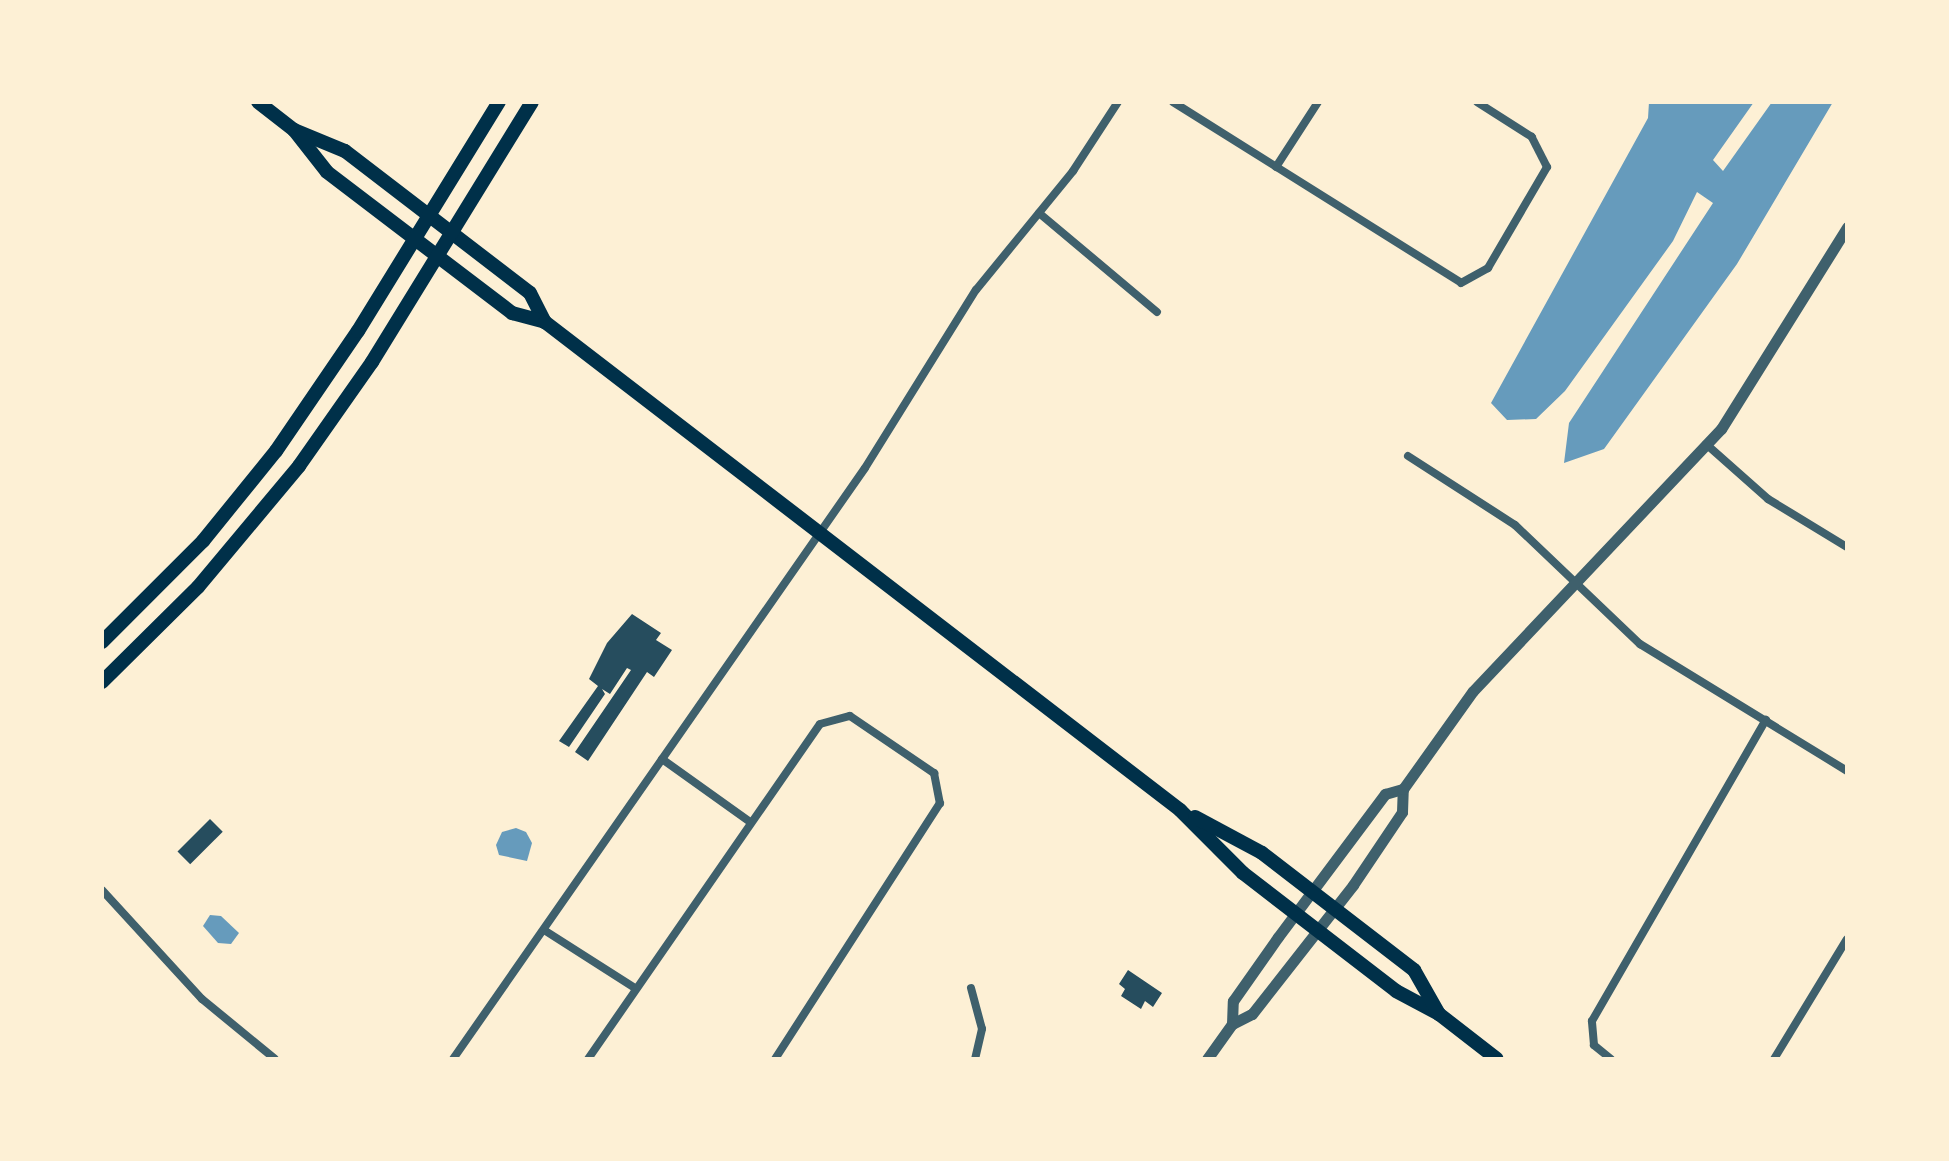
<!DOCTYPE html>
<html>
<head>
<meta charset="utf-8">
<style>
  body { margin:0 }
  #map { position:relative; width:1949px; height:1161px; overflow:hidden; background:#fdf0d5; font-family:"Exo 2",sans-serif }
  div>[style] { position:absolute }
  .water>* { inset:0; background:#669bbc }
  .building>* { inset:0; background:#264d5e; transform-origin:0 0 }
  .minor>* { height:8px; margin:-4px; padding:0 4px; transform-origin:4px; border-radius:4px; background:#3f606c }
  .tertiary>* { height:11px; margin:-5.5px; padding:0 5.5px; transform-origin:5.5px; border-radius:5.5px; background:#3f606c }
  .secondary>* { height:14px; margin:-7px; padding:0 7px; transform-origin:7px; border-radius:7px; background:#003049 }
  .primary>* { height:14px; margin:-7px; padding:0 7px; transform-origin:7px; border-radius:7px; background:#003049 }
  span { translate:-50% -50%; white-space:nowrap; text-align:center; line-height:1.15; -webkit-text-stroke:8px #fdf0d5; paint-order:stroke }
  .frame { position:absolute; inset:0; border:104px solid #fdf0d5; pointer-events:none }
</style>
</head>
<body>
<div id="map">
  <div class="water">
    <div style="clip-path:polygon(1649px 102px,1754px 102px,1713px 160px,1723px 171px,1772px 102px,1833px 102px,1737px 264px,1604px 449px,1564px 463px,1569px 423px,1713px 203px,1697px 192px,1673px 241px,1565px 391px,1536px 419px,1507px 420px,1491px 403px,1648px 118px)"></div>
    <div style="clip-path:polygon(516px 828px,526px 832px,532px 843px,527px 861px,499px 855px,496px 845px,502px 832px)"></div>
    <div style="clip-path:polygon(210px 915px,221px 916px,239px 933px,231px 944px,218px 943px,203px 926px)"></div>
  </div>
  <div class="building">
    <div style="clip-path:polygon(632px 614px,661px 633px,656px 640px,672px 650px,654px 677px,647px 672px,588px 761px,575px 752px,631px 670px,627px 668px,610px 694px,602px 689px,605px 694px,569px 747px,559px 741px,598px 686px,589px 679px,607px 643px)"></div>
    <div style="left:210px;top:819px;width:18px;height:46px;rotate:45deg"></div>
    <div style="clip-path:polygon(1128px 970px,1162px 993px,1153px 1007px,1145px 1001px,1141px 1009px,1121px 996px,1125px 989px,1119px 984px)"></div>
  </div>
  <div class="minor">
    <div style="left:1173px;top:102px;width:340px;rotate:32.1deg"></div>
    <div style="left:1461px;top:283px;width:31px;rotate:-29deg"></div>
    <div style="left:1488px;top:268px;width:117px;rotate:-59.7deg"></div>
    <div style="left:1547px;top:167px;width:34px;rotate:-117deg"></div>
    <div style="left:1532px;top:137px;width:65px;rotate:-147.5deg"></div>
    <div style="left:1276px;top:167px;width:77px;rotate:-57.1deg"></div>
    <div style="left:1039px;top:213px;width:154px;rotate:40deg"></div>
    <div style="left:1706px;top:444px;width:83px;rotate:41.6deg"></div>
    <div style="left:1768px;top:499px;width:92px;rotate:31.3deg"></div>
    <div style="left:1408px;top:456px;width:127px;rotate:32.8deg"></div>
    <div style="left:1515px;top:525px;width:173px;rotate:43.6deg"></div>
    <div style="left:1640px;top:644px;width:243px;rotate:31.5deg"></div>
    <div style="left:662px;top:759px;width:108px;rotate:35.6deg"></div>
    <div style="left:102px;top:890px;width:148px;rotate:47.5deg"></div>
    <div style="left:202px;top:999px;width:94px;rotate:39.4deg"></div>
    <div style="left:544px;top:930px;width:108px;rotate:32.5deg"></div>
    <div style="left:971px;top:988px;width:42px;rotate:75deg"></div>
    <div style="left:982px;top:1029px;width:31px;rotate:103deg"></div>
    <div style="left:453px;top:1059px;width:720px;rotate:-55.12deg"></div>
    <div style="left:865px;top:468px;width:210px;rotate:-58.1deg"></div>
    <div style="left:976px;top:290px;width:154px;rotate:-50.8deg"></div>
    <div style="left:1073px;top:171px;width:82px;rotate:-56.9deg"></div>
    <div style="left:588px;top:1059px;width:407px;rotate:-55.3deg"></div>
    <div style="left:820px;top:724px;width:31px;rotate:-15deg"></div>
    <div style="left:850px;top:716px;width:102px;rotate:34.2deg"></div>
    <div style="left:934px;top:773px;width:31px;rotate:79deg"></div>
    <div style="left:940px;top:803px;width:305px;rotate:122.8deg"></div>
    <div style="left:1611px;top:1059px;width:22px;rotate:-141deg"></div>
    <div style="left:1594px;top:1045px;width:24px;rotate:-95deg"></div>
    <div style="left:1592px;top:1021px;width:348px;rotate:-60deg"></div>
    <div style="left:1774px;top:1059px;width:140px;rotate:-58.7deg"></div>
  </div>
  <div class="tertiary">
    <div style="left:1232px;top:1024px;width:23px;rotate:-88deg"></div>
    <div style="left:1233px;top:1001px;width:78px;rotate:-54.9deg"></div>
    <div style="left:1278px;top:937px;width:179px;rotate:-53.2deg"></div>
    <div style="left:1385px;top:794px;width:19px;rotate:-16deg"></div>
    <div style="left:1207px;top:1059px;width:43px;rotate:-54.5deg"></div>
    <div style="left:1232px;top:1024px;width:22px;rotate:-27deg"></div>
    <div style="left:1252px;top:1014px;width:164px;rotate:-51.9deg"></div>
    <div style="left:1353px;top:885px;width:88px;rotate:-56.1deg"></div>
    <div style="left:1402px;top:812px;width:23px;rotate:-88deg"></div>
    <div style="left:1403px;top:789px;width:120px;rotate:-54.5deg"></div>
    <div style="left:1473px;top:691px;width:361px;rotate:-46.6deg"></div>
    <div style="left:1721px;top:429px;width:238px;rotate:-58deg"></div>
  </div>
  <div class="secondary">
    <div style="left:258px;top:102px;width:46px;rotate:37.9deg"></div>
    <div style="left:294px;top:130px;width:55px;rotate:22.4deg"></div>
    <div style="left:345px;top:151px;width:233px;rotate:37.5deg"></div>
    <div style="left:530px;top:293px;width:33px;rotate:63deg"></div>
    <div style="left:294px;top:130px;width:53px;rotate:51.8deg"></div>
    <div style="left:327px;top:172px;width:233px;rotate:37.3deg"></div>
    <div style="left:512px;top:313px;width:34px;rotate:15deg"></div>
    <div style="left:545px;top:322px;width:801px;rotate:37.54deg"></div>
    <div style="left:1180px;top:810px;width:89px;rotate:45deg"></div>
    <div style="left:1243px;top:873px;width:193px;rotate:37.6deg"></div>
    <div style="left:1396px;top:991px;width:49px;rotate:28.1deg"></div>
    <div style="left:1439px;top:1014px;width:73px;rotate:37.8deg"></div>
    <div style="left:1195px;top:817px;width:76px;rotate:28.2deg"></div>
    <div style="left:1262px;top:853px;width:192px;rotate:37.6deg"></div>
    <div style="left:1414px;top:970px;width:51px;rotate:60.4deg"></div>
  </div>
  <div class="primary">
    <div style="left:102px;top:642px;width:143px;rotate:-45deg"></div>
    <div style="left:203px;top:541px;width:116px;rotate:-51deg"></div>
    <div style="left:276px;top:451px;width:145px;rotate:-55.7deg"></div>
    <div style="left:358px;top:331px;width:269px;rotate:-58.4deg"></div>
    <div style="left:102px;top:682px;width:135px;rotate:-44.7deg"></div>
    <div style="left:198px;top:587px;width:158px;rotate:-50.1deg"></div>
    <div style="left:299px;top:466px;width:127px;rotate:-54.9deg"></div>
    <div style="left:372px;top:362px;width:305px;rotate:-58.4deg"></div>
  </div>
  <div class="frame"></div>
</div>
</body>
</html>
